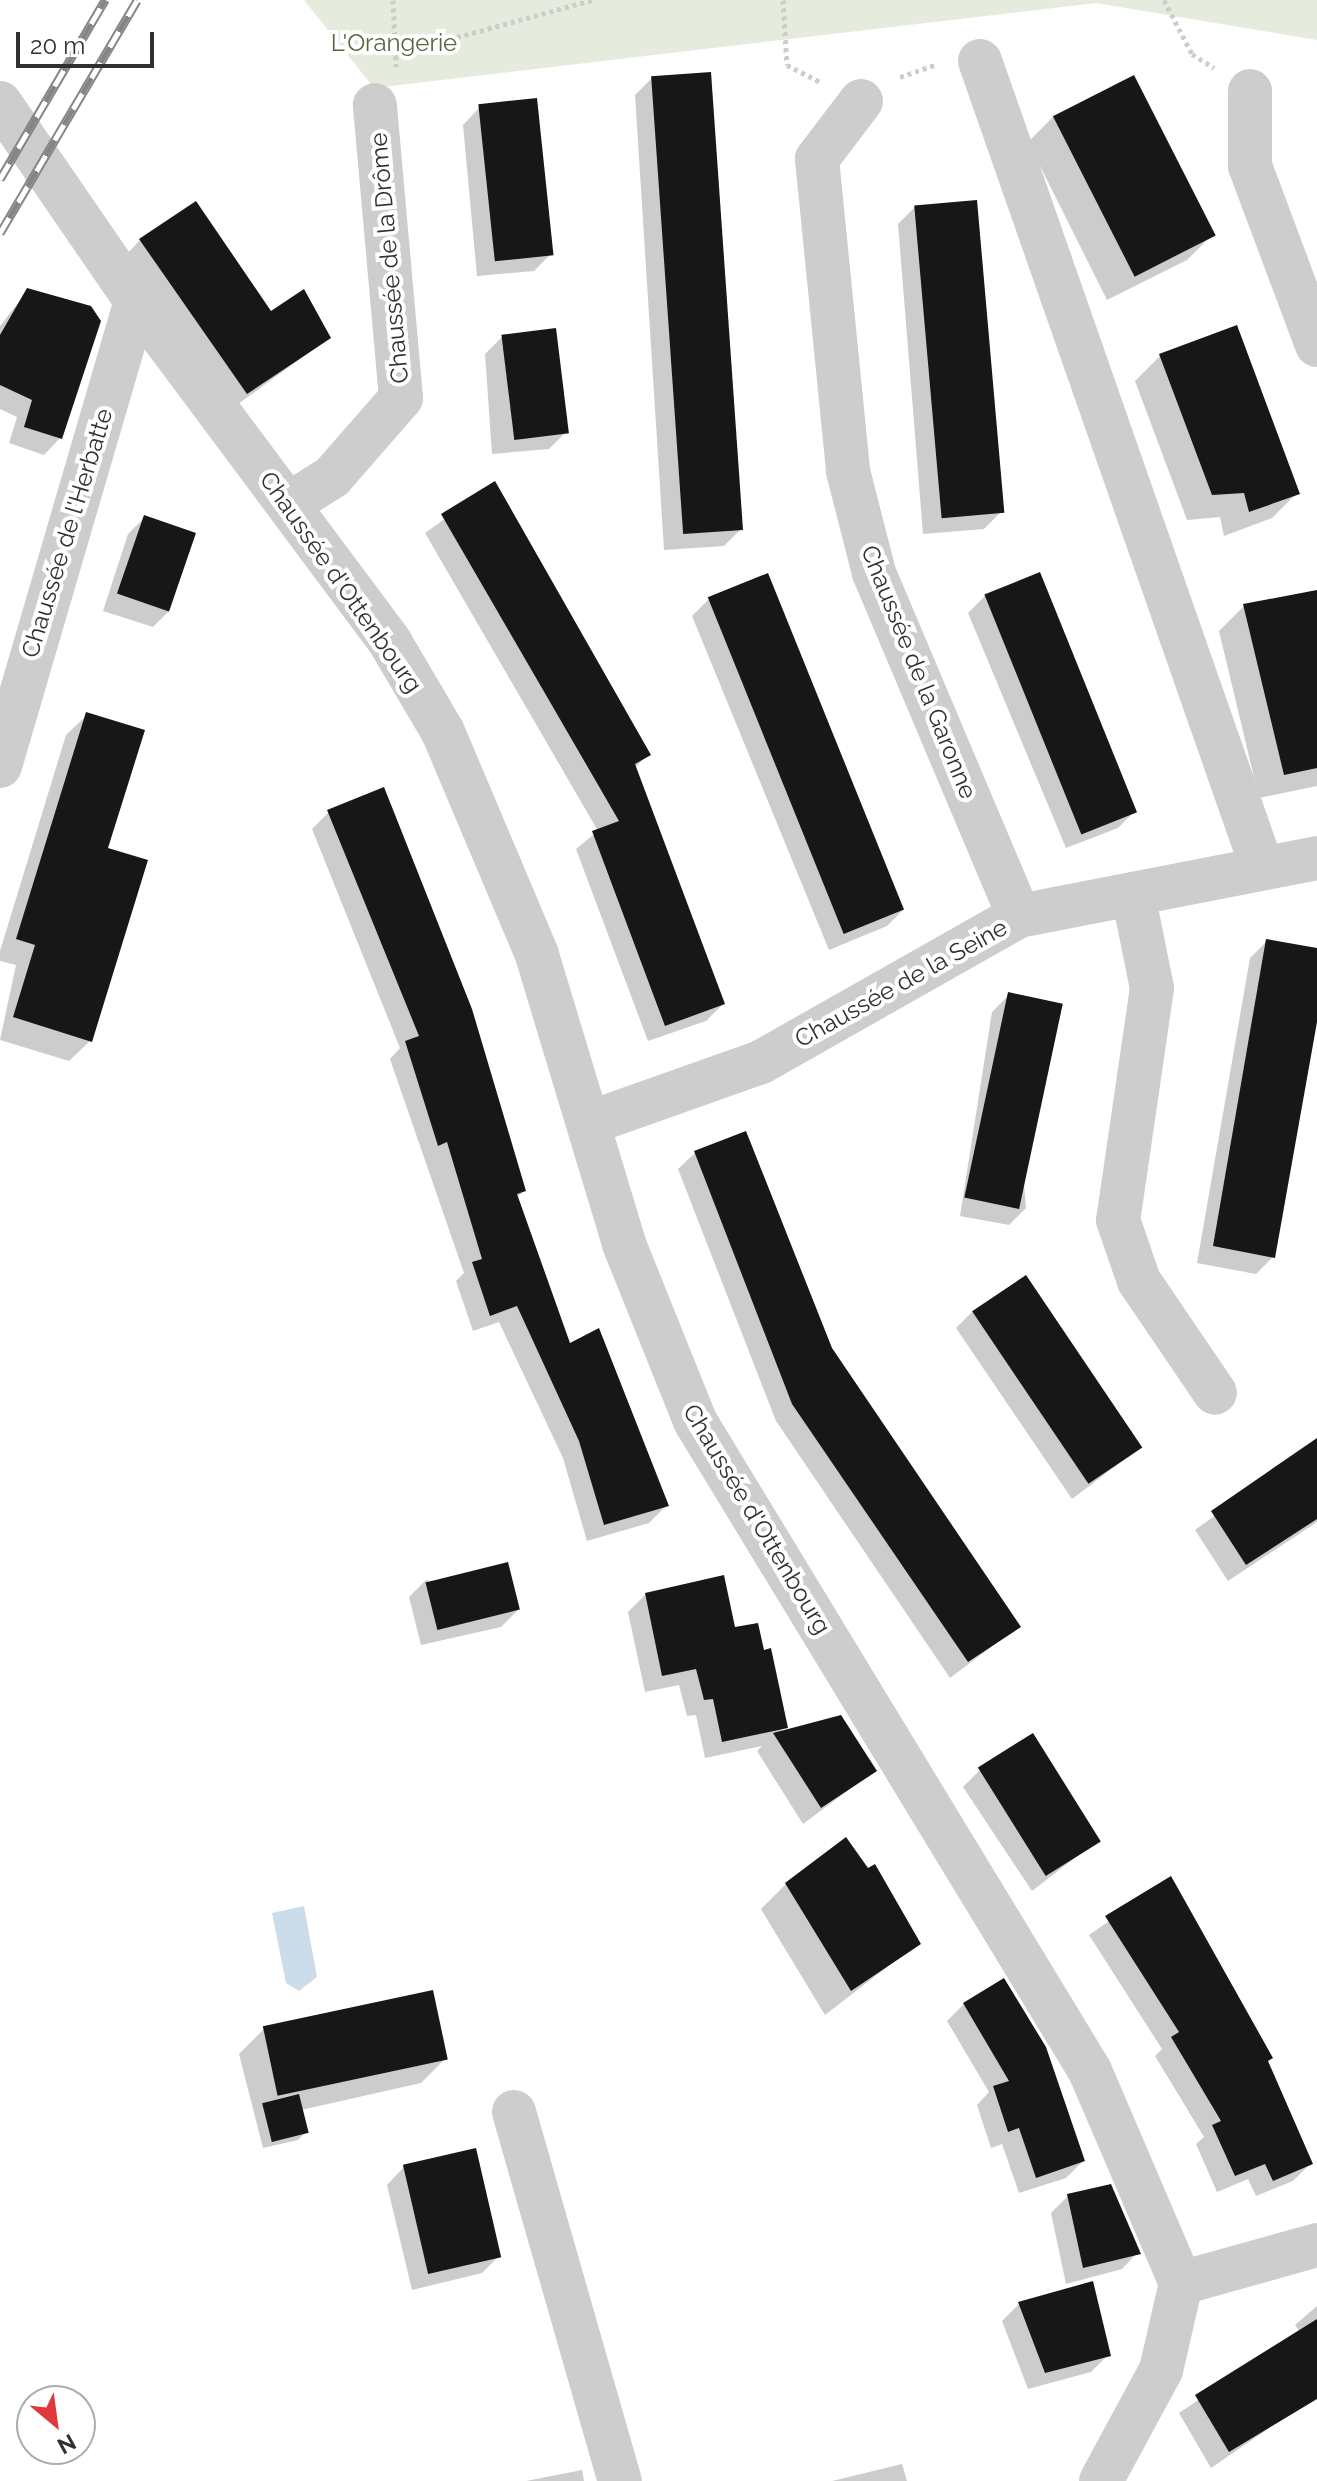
<!DOCTYPE html>
<html>
<head>
<meta charset="utf-8">
<style>
  body { margin:0 }
  #map { position:relative; width:1317px; height:2481px; overflow:hidden; background:#fff; font-family:Raleway,sans-serif }
  div>[style] { position:absolute }
  .green>* { inset:0; background:#e5ecde }
  .water>* { inset:0; background:#cbddeb }
  .shadow>* { inset:0; background:#0003 }
  .building>* { inset:0; background:#171717; transform-origin:0 0 }
  .path>* { height:5px; margin-top:-2.5px; transform-origin:0; background:repeating-linear-gradient(90deg,#cdcdcd 0 4px,transparent 0 8px) }
  .minor>* { height:44px; margin:-22px; padding:0 22px; transform-origin:22px; border-radius:22px; background:#cdcdcd }
  .rail>* { height:9px; margin-top:-4.5px; transform-origin:0; background:repeating-linear-gradient(90deg,#fff 0 18px,#858585 0 36px); box-sizing:border-box; border-block:2px solid #858585 }
  span { translate:-50% -50%; white-space:nowrap; text-align:center; line-height:1.15; -webkit-text-stroke:8px #fff; paint-order:stroke }
  .park-label { font-size:24px; color:#516a3e }
  .street-label { font-size:24px; color:#303030 }
  .north { position:absolute; left:16px; top:2385px; width:80px; height:80px; box-sizing:border-box; background:#fff; border:2px solid #acacac; border-radius:50%; rotate:151deg; font-size:22px; font-weight:700; line-height:32px; text-align:center; color:#303030 }
  .north::after { content:''; display:block; margin:auto; width:28px; height:36px; background:#df393e; clip-path:polygon(50% 0,100% 100%,50% 72%,0 100%) }
  .scale { position:absolute; left:16px; top:32px; width:138px; height:36px; box-sizing:border-box; border:4px solid #303030; border-top:0; padding-left:10px; font-size:24px; line-height:28px; white-space:nowrap; color:#303030; -webkit-text-stroke:6px #fff; paint-order:stroke }
</style>
</head>
<body>
<div id="map">
  <div class="green">
    <div style="clip-path:polygon(304px 0,1317px 0,1317px 40px,1096px 3px,374px 88px)"></div>
  </div>
  <div class="water">
    <div style="clip-path:polygon(304px 1906px,317px 1977px,299px 1991px,286px 1983px,272px 1913px)"></div>
  </div>
  <div class="shadow">
    <div style="clip-path:polygon(652px 78px,741px 529px,724px 546px,664px 550px,635px 95px)"></div>
    <div style="clip-path:polygon(480px 107px,551px 254px,534px 271px,477px 276px,463px 125px)"></div>
    <div style="clip-path:polygon(1053px 117px,1212px 235px,1187px 260px,1107px 300px,1028px 142px)"></div>
    <div style="clip-path:polygon(915px 207px,1001px 512px,984px 529px,923px 534px,898px 224px)"></div>
    <div style="clip-path:polygon(140px 240px,271px 313px,329px 338px,230px 410px,124px 257px)"></div>
    <div style="clip-path:polygon(28px 290px,99px 322px,60px 438px,44px 455px,9px 443px,17px 417px,0 409px,0 326px)"></div>
    <div style="clip-path:polygon(502px 337px,566px 432px,549px 449px,492px 454px,485px 354px)"></div>
    <div style="clip-path:polygon(1160px 356px,1297px 493px,1272px 518px,1224px 536px,1220px 517px,1187px 520px,1135px 381px)"></div>
    <div style="clip-path:polygon(494px 484px,648px 754px,634px 769px,723px 1004px,706px 1021px,648px 1041px,576px 849px,598px 831px,425px 533px)"></div>
    <div style="clip-path:polygon(145px 517px,194px 535px,170px 610px,153px 627px,103px 611px,128px 534px)"></div>
    <div style="clip-path:polygon(1317px 592px,1317px 786px,1259px 798px,1219px 631px,1244px 606px)"></div>
    <div style="clip-path:polygon(985px 596px,1135px 811px,1118px 828px,1066px 848px,968px 613px)"></div>
    <div style="clip-path:polygon(709px 599px,904px 909px,887px 926px,829px 950px,692px 616px)"></div>
    <div style="clip-path:polygon(87px 715px,106px 849px,90px 1041px,69px 1061px,0 1040px,16px 965px,0 961px,0 951px,66px 735px)"></div>
    <div style="clip-path:polygon(329px 812px,524px 1191px,516px 1198px,569px 1346px,666px 1506px,649px 1523px,587px 1541px,563px 1458px,499px 1322px,473px 1331px,456px 1281px,464px 1273px,390px 1059px,400px 1048px,312px 829px)"></div>
    <div style="clip-path:polygon(1267px 941px,1317px 950px,1317px 1005px,1273px 1257px,1256px 1274px,1197px 1263px,1250px 958px)"></div>
    <div style="clip-path:polygon(1009px 995px,1026px 1208px,1009px 1225px,960px 1216px,992px 1012px)"></div>
    <div style="clip-path:polygon(696px 1152px,1019px 1626px,950px 1678px,776px 1421px,678px 1169px)"></div>
    <div style="clip-path:polygon(973px 1311px,1141px 1447px,1072px 1499px,956px 1328px)"></div>
    <div style="clip-path:polygon(1317px 1442px,1317px 1522px,1228px 1581px,1195px 1530px)"></div>
    <div style="clip-path:polygon(426px 1580px,518px 1610px,501px 1627px,421px 1645px,409px 1597px)"></div>
    <div style="clip-path:polygon(646px 1594px,734px 1629px,757px 1625px,782px 1732px,874px 1771px,803px 1824px,757px 1751px,762px 1746px,705px 1758px,696px 1715px,687px 1716px,679px 1685px,645px 1692px,628px 1612px)"></div>
    <div style="clip-path:polygon(980px 1770px,1098px 1840px,1032px 1891px,963px 1787px)"></div>
    <div style="clip-path:polygon(1170px 1879px,1310px 2164px,1293px 2181px,1256px 2196px,1248px 2179px,1217px 2192px,1196px 2144px,1204px 2137px,1155px 2056px,1162px 2049px,1089px 1935px)"></div>
    <div style="clip-path:polygon(786px 1884px,918px 1943px,825px 2015px,761px 1909px)"></div>
    <div style="clip-path:polygon(964px 2004px,1083px 2161px,1066px 2178px,1019px 2193px,1002px 2144px,991px 2148px,977px 2105px,989px 2092px,947px 2021px)"></div>
    <div style="clip-path:polygon(264px 2029px,446px 2058px,421px 2083px,301px 2110px,306px 2132px,298px 2140px,263px 2148px,239px 2054px)"></div>
    <div style="clip-path:polygon(404px 2167px,499px 2256px,482px 2273px,412px 2290px,387px 2185px)"></div>
    <div style="clip-path:polygon(1068px 2196px,1138px 2252px,1122px 2269px,1066px 2284px,1051px 2213px)"></div>
    <div style="clip-path:polygon(1019px 2304px,1108px 2355px,1091px 2372px,1028px 2389px,1002px 2321px)"></div>
    <div style="clip-path:polygon(1317px 2306px,1317px 2377px,1297px 2409px,1211px 2468px,1179px 2413px,1300px 2332px,1295px 2325px)"></div>
    <div style="clip-path:polygon(902px 2464px,907px 2481px,832px 2481px)"></div>
    <div style="clip-path:polygon(582px 2470px,584px 2481px,526px 2481px)"></div>
  </div>
  <div class="building">
    <div style="left:711px;top:72px;width:459px;height:60px;rotate:86deg"></div>
    <div style="left:1134px;top:75px;width:180px;height:91px;rotate:63deg"></div>
    <div style="left:537px;top:98px;width:158px;height:59px;rotate:84deg"></div>
    <div style="left:977px;top:200px;width:314px;height:63px;rotate:85deg"></div>
    <div style="clip-path:polygon(196px 201px,271px 311px,304px 289px,331px 338px,247px 394px,139px 239px)"></div>
    <div style="clip-path:polygon(27px 288px,91px 306px,101px 321px,62px 439px,24px 427px,32px 400px,0 385px,0 335px)"></div>
    <div style="clip-path:polygon(1237px 325px,1300px 494px,1249px 512px,1244px 493px,1212px 495px,1159px 354px)"></div>
    <div style="left:556px;top:328px;width:106px;height:55px;rotate:83deg"></div>
    <div style="clip-path:polygon(495px 481px,651px 755px,635px 764px,725px 1004px,665px 1026px,592px 831px,619px 821px,441px 514px)"></div>
    <div style="left:144px;top:515px;width:55px;height:83px;rotate:19deg"></div>
    <div style="left:1040px;top:572px;width:259px;height:60px;rotate:68deg"></div>
    <div style="left:768px;top:573px;width:363px;height:65px;rotate:68deg"></div>
    <div style="clip-path:polygon(1317px 590px,1317px 768px,1284px 775px,1243px 604px)"></div>
    <div style="clip-path:polygon(86px 712px,145px 730px,108px 848px,148px 860px,92px 1042px,13px 1017px,35px 945px,16px 939px)"></div>
    <div style="clip-path:polygon(384px 787px,472px 1009px,526px 1191px,517px 1194px,570px 1343px,599px 1328px,669px 1506px,604px 1525px,579px 1441px,517px 1306px,490px 1316px,472px 1262px,482px 1259px,447px 1142px,438px 1146px,405px 1041px,419px 1036px,327px 810px)"></div>
    <div style="clip-path:polygon(1266px 939px,1317px 948px,1317px 1022px,1275px 1258px,1213px 1246px)"></div>
    <div style="left:1008px;top:992px;width:56px;height:210px;rotate:12deg"></div>
    <div style="clip-path:polygon(746px 1131px,832px 1348px,1021px 1627px,968px 1662px,792px 1404px,694px 1151px)"></div>
    <div style="left:1026px;top:1275px;width:208px;height:65px;rotate:56deg"></div>
    <div style="clip-path:polygon(1317px 1438px,1317px 1519px,1246px 1565px,1211px 1511px)"></div>
    <div style="left:508px;top:1562px;width:49px;height:85px;rotate:76deg"></div>
    <div style="clip-path:polygon(724px 1575px,735px 1627px,758px 1623px,764px 1650px,771px 1648px,788px 1728px,722px 1742px,713px 1699px,704px 1700px,696px 1669px,662px 1676px,645px 1593px)"></div>
    <div style="clip-path:polygon(841px 1715px,877px 1771px,821px 1808px,773px 1733px)"></div>
    <div style="left:1033px;top:1733px;width:128px;height:65px;rotate:58deg"></div>
    <div style="clip-path:polygon(846px 1837px,868px 1868px,875px 1864px,921px 1944px,851px 1991px,785px 1883px)"></div>
    <div style="clip-path:polygon(1171px 1876px,1273px 2058px,1268px 2061px,1313px 2164px,1273px 2181px,1265px 2164px,1235px 2176px,1212px 2125px,1221px 2121px,1171px 2037px,1179px 2032px,1105px 1916px)"></div>
    <div style="clip-path:polygon(1004px 1978px,1046px 2047px,1085px 2161px,1036px 2178px,1019px 2128px,1008px 2132px,993px 2086px,1009px 2081px,963px 2003px)"></div>
    <div style="left:433px;top:1990px;width:71px;height:174px;rotate:78deg"></div>
    <div style="left:299px;top:2094px;width:40px;height:38px;rotate:76deg"></div>
    <div style="left:476px;top:2148px;width:112px;height:75px;rotate:77deg"></div>
    <div style="clip-path:polygon(1111px 2184px,1141px 2254px,1083px 2268px,1067px 2194px)"></div>
    <div style="clip-path:polygon(1093px 2281px,1111px 2356px,1045px 2373px,1018px 2302px)"></div>
    <div style="clip-path:polygon(1317px 2319px,1317px 2399px,1229px 2452px,1195px 2395px)"></div>
  </div>
  <div class="path">
    <div style="left:393px;top:0;width:67px;rotate:87.4deg"></div>
    <div style="left:783px;top:0;width:65px;rotate:86.5deg"></div>
    <div style="left:787px;top:65px;width:38px;rotate:27deg"></div>
    <div style="left:1164px;top:0;width:61px;rotate:62.6deg"></div>
    <div style="left:1192px;top:54px;width:26px;rotate:32deg"></div>
    <div style="left:395px;top:54px;width:204px;rotate:-15.3deg"></div>
    <div style="left:900px;top:77px;width:37px;rotate:-19deg"></div>
  </div>
  <div class="minor">
    <div style="left:980px;top:61px;width:854px;rotate:70.72deg"></div>
    <div style="left:1250px;top:91px;width:75px;rotate:90deg"></div>
    <div style="left:1250px;top:166px;width:191px;rotate:69.5deg"></div>
    <div style="left:861px;top:101px;width:73px;rotate:127.2deg"></div>
    <div style="left:817px;top:159px;width:314px;rotate:84.3deg"></div>
    <div style="left:848px;top:471px;width:105px;rotate:75.7deg"></div>
    <div style="left:874px;top:573px;width:372px;rotate:67.1deg"></div>
    <div style="left:0;top:103px;width:240px;rotate:55.5deg"></div>
    <div style="left:136px;top:301px;width:425px;rotate:53.3deg"></div>
    <div style="left:390px;top:642px;width:104px;rotate:59.5deg"></div>
    <div style="left:443px;top:732px;width:242px;rotate:67.1deg"></div>
    <div style="left:537px;top:955px;width:302px;rotate:73.2deg"></div>
    <div style="left:624px;top:1244px;width:191px;rotate:68.1deg"></div>
    <div style="left:695px;top:1421px;width:761px;rotate:58.71deg"></div>
    <div style="left:1090px;top:2071px;width:231px;rotate:66.8deg"></div>
    <div style="left:1181px;top:2283px;width:89px;rotate:102.9deg"></div>
    <div style="left:1161px;top:2370px;width:126px;rotate:118.4deg"></div>
    <div style="left:289px;top:504px;width:51px;rotate:-32.1deg"></div>
    <div style="left:332px;top:477px;width:105px;rotate:-48.9deg"></div>
    <div style="left:401px;top:398px;width:294px;rotate:-95.1deg"></div>
    <div style="left:0;top:766px;width:484px;rotate:-73.7deg"></div>
    <div style="left:1133px;top:894px;width:96px;rotate:78.6deg"></div>
    <div style="left:1152px;top:988px;width:234px;rotate:98.3deg"></div>
    <div style="left:1118px;top:1220px;width:65px;rotate:71deg"></div>
    <div style="left:1139px;top:1281px;width:135px;rotate:55.8deg"></div>
    <div style="left:589px;top:1123px;width:182px;rotate:-19.5deg"></div>
    <div style="left:761px;top:1062px;width:296px;rotate:-29.5deg"></div>
    <div style="left:1019px;top:916px;width:304px;rotate:-11deg"></div>
    <div style="left:514px;top:2112px;width:384px;rotate:74deg"></div>
    <div style="left:1181px;top:2283px;width:141px;rotate:-15.6deg"></div>
  </div>
  <div class="rail">
    <div style="left:0;top:179px;width:208px;rotate:-59.6deg"></div>
    <div style="left:0;top:233px;width:270px;rotate:-59.5deg"></div>
  </div>
  <div class="park-label">
    <span style="left:394px;top:43px">L'Orangerie</span>
  </div>
  <div class="street-label">
    <span style="left:389px;top:258px;rotate:-95deg">Chaussée de la Drôme</span>
    <span style="left:67px;top:533px;rotate:-73deg">Chaussée de l'Herbatte</span>
    <span style="left:341px;top:582px;rotate:55deg">Chaussée d'Ottenbourg</span>
    <span style="left:919px;top:672px;rotate:68deg">Chaussée de la Garonne</span>
    <span style="left:901px;top:983px;rotate:-29deg">Chaussée de la Seine</span>
    <span style="left:757px;top:1519px;rotate:59deg">Chaussée d'Ottenbourg</span>
  </div>
  <div class="north">N</div>
  <div class="scale">20 m</div>
</div>
</body>
</html>
